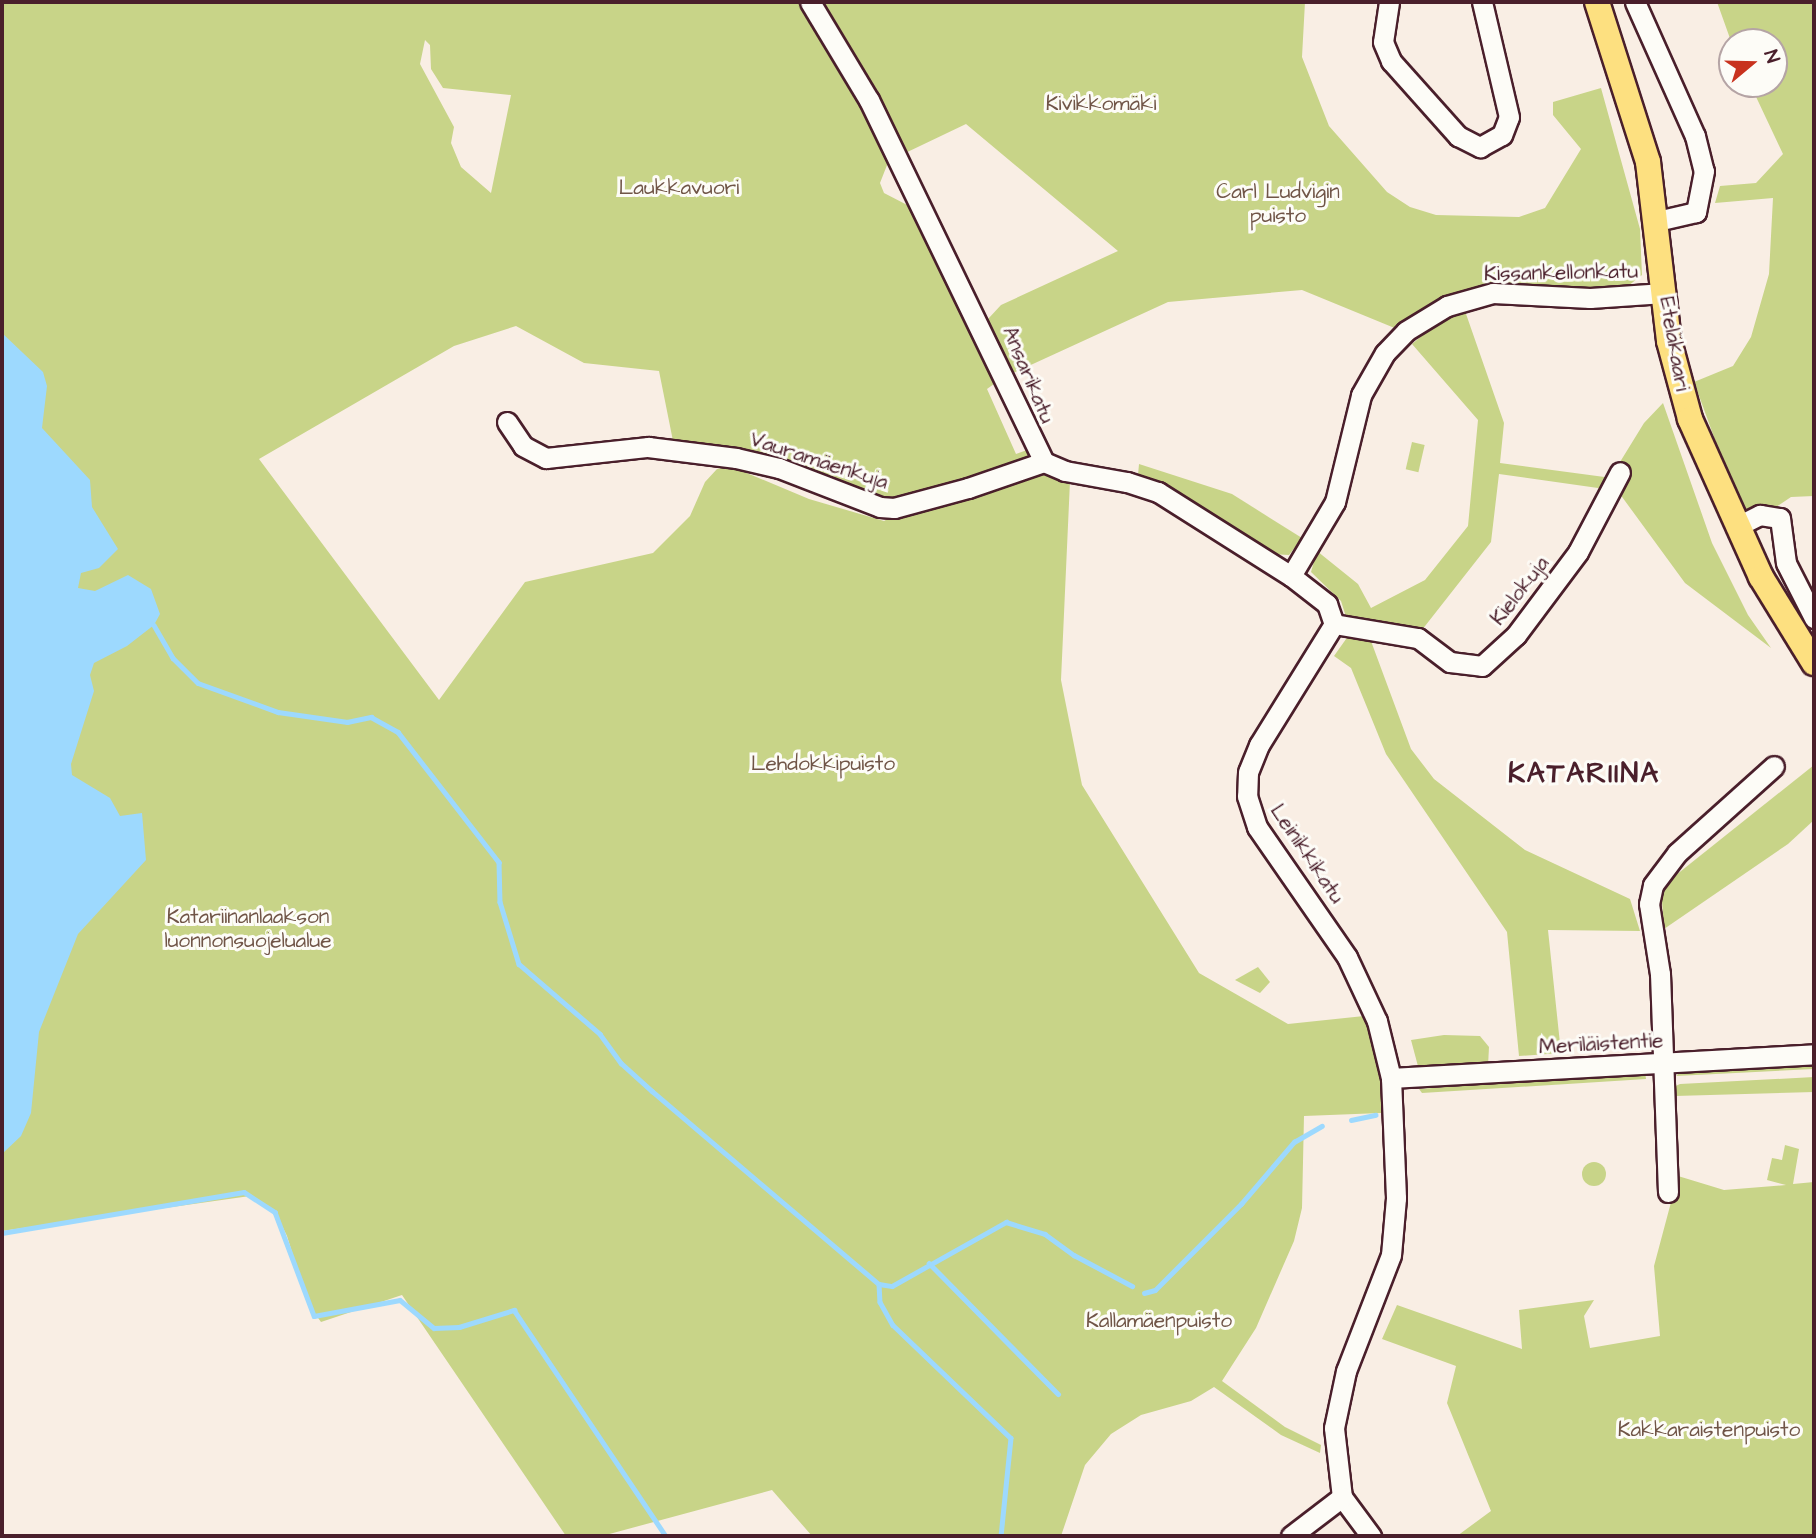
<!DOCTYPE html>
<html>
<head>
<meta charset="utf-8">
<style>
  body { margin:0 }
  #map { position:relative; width:1816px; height:1538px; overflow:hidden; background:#f9eee4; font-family:"Architects Daughter",sans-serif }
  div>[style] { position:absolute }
  .green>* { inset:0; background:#c8d488; transform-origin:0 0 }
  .round { border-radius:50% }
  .water>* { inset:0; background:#9dd9fe }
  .stream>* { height:4.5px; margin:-2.25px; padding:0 2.25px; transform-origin:2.25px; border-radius:2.25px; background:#9dd9fe }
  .roads { filter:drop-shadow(2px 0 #4a1f2b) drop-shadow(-2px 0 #4a1f2b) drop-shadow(0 2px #4a1f2b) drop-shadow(0 -2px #4a1f2b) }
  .minor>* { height:19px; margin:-9.5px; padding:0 9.5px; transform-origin:9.5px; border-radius:9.5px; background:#fdfcf7 }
  .major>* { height:24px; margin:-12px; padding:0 12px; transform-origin:12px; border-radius:12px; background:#fde080 }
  span { translate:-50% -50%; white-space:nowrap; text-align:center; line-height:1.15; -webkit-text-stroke:6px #fdfcf7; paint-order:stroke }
  .park-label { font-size:21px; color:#705547 }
  .street-label { font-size:21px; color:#4a1f2b }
  .district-label { font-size:28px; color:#4a1f2b; font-weight:700; letter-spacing:2px }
  .frame { position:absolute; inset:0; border:4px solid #4a1f2b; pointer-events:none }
  .north { position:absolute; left:1718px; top:28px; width:70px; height:70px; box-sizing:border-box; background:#fdfcf7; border:2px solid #b5a4a5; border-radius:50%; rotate:71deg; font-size:19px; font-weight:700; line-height:28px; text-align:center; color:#4a1f2b }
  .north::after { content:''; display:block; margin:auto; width:24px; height:32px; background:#c8321e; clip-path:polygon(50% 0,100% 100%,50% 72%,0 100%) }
</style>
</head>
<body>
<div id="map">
  <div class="green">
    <div style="clip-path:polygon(evenodd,2px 2px,806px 2px,863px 97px,889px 160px,880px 183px,884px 193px,913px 208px,998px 381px,987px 389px,1016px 454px,1027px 450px,1035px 461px,991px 477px,881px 501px,675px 451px,659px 371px,584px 363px,516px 326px,454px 346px,259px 459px,439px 700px,525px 582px,653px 553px,690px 516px,705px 482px,717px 469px,730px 466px,809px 499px,884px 521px,906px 509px,1034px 473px,1070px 481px,1061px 680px,1082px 785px,1199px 973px,1288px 1024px,1364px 1016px,1381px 1065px,1381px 1113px,1304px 1116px,1302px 1208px,1294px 1241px,1256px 1328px,1222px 1381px,1285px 1427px,1321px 1445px,1320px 1453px,1281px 1435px,1214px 1387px,1191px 1401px,1141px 1415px,1111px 1434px,1085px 1465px,1061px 1536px,812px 1536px,772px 1490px,602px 1536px,566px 1536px,402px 1295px,321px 1322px,308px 1304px,287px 1236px,275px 1212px,250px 1196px,2px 1231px,2px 2px,425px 40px,430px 45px,431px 69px,443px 88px,511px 95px,491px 193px,461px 167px,451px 143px,454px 127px,420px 64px,425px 40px)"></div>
    <div style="clip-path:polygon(818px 2px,1305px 2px,1302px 57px,1329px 126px,1387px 192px,1410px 207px,1436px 215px,1519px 217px,1545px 208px,1581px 149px,1553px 115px,1553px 102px,1601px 88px,1640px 229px,1642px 275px,1628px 286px,1568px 289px,1515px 283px,1467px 289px,1438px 301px,1397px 329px,1302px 290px,1168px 302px,1011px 374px,988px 319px,1001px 305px,1118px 251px,966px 124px,899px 156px)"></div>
    <div style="clip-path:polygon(1717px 2px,1814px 2px,1814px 496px,1791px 497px,1773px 509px,1742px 514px,1694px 382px,1733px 366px,1751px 337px,1769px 274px,1773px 198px,1715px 203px,1720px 186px,1756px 183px,1783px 154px,1750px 84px,1774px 84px,1774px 42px,1732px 44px)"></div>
    <div style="clip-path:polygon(1465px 311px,1504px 423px,1500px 463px,1612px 478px,1605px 489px,1499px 474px,1491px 542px,1418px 635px,1347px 620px,1341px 601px,1311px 572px,1317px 551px,1358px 584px,1371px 608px,1425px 580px,1468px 526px,1478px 420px,1412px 344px,1436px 324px)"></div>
    <div style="clip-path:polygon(1663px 403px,1712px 543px,1748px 615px,1771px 648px,1685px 583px,1617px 490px,1628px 468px,1620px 462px,1644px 423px)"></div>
    <div style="left:1412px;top:442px;width:13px;height:28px;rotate:13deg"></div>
    <div style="clip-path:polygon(1139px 464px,1232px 494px,1302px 538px,1289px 555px,1271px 554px,1138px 475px)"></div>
    <div style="clip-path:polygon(1351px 632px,1368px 633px,1411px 749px,1434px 779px,1525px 850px,1630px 899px,1640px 931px,1548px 930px,1561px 1053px,1519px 1056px,1507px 932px,1386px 754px,1351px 668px,1334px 656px)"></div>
    <div style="clip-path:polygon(1814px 765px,1814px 820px,1788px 844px,1664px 929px,1661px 887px)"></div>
    <div style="clip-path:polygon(1258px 967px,1270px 982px,1260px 993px,1235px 980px)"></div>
    <div style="clip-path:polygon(1444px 1035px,1480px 1036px,1489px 1047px,1488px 1066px,1419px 1070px,1411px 1040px)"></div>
    <div style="clip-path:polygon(1814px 1062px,1814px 1069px,1676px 1076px,1682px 1071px)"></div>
    <div style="clip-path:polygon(1645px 1072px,1646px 1079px,1422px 1093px,1419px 1089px)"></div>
    <div style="clip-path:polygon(1814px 1077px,1814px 1092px,1675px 1096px,1671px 1088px,1680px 1084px)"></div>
    <div style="clip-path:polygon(1785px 1145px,1799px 1149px,1793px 1184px,1814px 1182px,1814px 1536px,1457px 1536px,1491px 1511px,1447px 1403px,1456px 1366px,1382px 1339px,1397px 1305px,1522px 1349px,1519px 1310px,1594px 1300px,1584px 1316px,1590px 1348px,1660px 1336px,1654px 1266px,1678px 1176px,1724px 1190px,1786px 1185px,1767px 1180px,1772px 1158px,1782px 1160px)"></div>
    <div class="round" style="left:1582px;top:1162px;width:24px;height:24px"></div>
  </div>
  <div class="water">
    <div style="clip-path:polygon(2px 333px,43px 372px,47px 386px,42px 428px,90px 480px,92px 507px,118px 549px,99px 568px,81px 573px,78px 588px,95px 591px,128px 575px,151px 589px,160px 614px,154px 625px,127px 646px,94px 663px,90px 675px,94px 691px,71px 764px,72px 775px,110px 798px,120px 816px,142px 813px,146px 860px,78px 934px,39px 1032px,31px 1113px,21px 1136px,2px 1154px)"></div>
  </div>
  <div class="stream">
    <div style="left:154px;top:625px;width:38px;rotate:60deg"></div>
    <div style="left:173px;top:658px;width:35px;rotate:45deg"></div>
    <div style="left:198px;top:683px;width:85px;rotate:19.9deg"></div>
    <div style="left:278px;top:712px;width:70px;rotate:8.2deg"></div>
    <div style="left:347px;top:722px;width:25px;rotate:-12deg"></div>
    <div style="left:371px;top:717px;width:31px;rotate:29deg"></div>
    <div style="left:398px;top:732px;width:165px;rotate:52.2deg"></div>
    <div style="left:499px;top:862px;width:40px;rotate:88.6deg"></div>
    <div style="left:500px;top:902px;width:65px;rotate:73deg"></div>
    <div style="left:519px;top:964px;width:107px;rotate:40.8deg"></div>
    <div style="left:600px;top:1034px;width:36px;rotate:54deg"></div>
    <div style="left:621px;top:1063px;width:42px;rotate:42.1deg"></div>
    <div style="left:652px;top:1091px;width:298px;rotate:40.4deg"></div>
    <div style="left:879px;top:1284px;width:13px;rotate:9deg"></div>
    <div style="left:892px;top:1286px;width:131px;rotate:-29.3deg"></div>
    <div style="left:1006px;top:1222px;width:41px;rotate:17.1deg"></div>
    <div style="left:1045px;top:1234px;width:36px;rotate:36deg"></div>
    <div style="left:1074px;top:1255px;width:66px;rotate:28.1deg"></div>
    <div style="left:1351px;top:1120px;width:25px;rotate:-12deg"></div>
    <div style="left:2px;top:1233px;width:245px;rotate:-9.6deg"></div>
    <div style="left:244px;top:1192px;width:37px;rotate:33deg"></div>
    <div style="left:275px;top:1212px;width:111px;rotate:69.4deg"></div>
    <div style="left:314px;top:1316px;width:87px;rotate:-10.5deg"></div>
    <div style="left:400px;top:1300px;width:44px;rotate:39.5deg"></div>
    <div style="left:434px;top:1328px;width:25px;rotate:-2deg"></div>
    <div style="left:459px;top:1327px;width:58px;rotate:-17.2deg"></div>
    <div style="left:514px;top:1310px;width:272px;rotate:56.1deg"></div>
    <div style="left:929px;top:1263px;width:184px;rotate:45.4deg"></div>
    <div style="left:879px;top:1284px;width:18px;rotate:87deg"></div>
    <div style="left:880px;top:1302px;width:26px;rotate:61deg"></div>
    <div style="left:893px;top:1325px;width:163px;rotate:43.8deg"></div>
    <div style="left:1011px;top:1438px;width:99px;rotate:95.8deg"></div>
    <div style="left:1144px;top:1293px;width:11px;rotate:-15deg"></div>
    <div style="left:1155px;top:1290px;width:122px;rotate:-45deg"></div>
    <div style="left:1241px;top:1204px;width:82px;rotate:-49.5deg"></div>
    <div style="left:1294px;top:1142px;width:32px;rotate:-30deg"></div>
  </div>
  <div class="roads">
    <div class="minor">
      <div style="left:810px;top:2px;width:114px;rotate:59deg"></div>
      <div style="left:869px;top:100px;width:402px;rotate:64.2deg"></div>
      <div style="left:1044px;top:462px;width:23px;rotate:23deg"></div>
      <div style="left:1065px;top:471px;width:63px;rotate:10.1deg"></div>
      <div style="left:1127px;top:482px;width:33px;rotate:18deg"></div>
      <div style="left:1158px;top:492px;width:157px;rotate:32.3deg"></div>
      <div style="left:1291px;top:576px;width:46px;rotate:37.9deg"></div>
      <div style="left:1327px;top:604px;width:21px;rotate:71deg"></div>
      <div style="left:1389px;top:2px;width:40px;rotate:98.5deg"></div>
      <div style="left:1383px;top:42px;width:21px;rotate:67deg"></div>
      <div style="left:1391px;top:61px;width:101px;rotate:48.2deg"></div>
      <div style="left:1458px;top:136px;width:25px;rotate:27deg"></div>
      <div style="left:1480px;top:147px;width:25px;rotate:-29deg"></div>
      <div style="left:1502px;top:135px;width:19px;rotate:-69deg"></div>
      <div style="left:1509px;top:117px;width:118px;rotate:-103.2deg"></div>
      <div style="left:1635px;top:2px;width:147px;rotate:65.9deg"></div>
      <div style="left:1695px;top:136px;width:36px;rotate:76deg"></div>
      <div style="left:1704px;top:171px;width:42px;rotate:101deg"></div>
      <div style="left:1696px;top:212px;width:40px;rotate:167deg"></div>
      <div style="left:507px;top:422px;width:29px;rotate:56deg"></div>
      <div style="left:523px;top:446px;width:26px;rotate:28deg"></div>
      <div style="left:546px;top:458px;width:103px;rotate:-6.2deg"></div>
      <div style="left:648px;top:447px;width:89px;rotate:7.1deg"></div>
      <div style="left:736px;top:458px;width:44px;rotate:13.1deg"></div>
      <div style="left:779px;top:468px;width:108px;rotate:21.1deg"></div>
      <div style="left:880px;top:507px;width:14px;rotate:4deg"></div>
      <div style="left:894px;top:508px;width:77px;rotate:-15.1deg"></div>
      <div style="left:968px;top:488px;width:80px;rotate:-18.9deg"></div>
      <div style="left:1736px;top:527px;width:27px;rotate:-27deg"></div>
      <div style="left:1760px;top:515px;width:20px;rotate:9deg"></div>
      <div style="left:1780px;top:518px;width:45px;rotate:82.4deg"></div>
      <div style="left:1786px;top:563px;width:62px;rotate:63deg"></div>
      <div style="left:1291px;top:576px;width:86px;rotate:-59.3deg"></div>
      <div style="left:1335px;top:502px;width:110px;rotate:-76.3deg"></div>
      <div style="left:1361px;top:395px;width:48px;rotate:-60.3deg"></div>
      <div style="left:1385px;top:353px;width:30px;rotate:-46deg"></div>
      <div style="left:1406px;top:331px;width:48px;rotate:-31.4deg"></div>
      <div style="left:1447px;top:306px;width:48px;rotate:-15.8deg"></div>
      <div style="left:1493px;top:293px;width:97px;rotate:3deg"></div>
      <div style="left:1590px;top:298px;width:74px;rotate:-3.9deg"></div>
      <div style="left:1334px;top:624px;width:142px;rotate:121.8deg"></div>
      <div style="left:1259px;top:745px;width:29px;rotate:112deg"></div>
      <div style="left:1248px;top:772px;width:24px;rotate:92deg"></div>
      <div style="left:1247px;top:796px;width:33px;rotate:72deg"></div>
      <div style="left:1257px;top:827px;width:158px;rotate:55.3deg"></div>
      <div style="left:1347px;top:957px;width:71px;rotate:64.9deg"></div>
      <div style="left:1377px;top:1021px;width:59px;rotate:76.2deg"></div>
      <div style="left:1391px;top:1078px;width:120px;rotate:87.6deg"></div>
      <div style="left:1396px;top:1198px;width:57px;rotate:95deg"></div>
      <div style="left:1391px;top:1255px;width:124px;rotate:111.2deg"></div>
      <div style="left:1346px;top:1371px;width:58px;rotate:101.9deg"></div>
      <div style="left:1334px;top:1428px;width:69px;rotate:83.4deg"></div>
      <div style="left:1342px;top:1497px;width:49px;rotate:53.4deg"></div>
      <div style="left:1334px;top:624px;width:85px;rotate:9.5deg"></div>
      <div style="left:1418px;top:638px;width:40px;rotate:37deg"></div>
      <div style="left:1450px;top:662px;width:32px;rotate:7deg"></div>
      <div style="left:1482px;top:666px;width:46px;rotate:-42.4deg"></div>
      <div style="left:1516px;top:635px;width:104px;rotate:-53.2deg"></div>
      <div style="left:1578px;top:552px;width:90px;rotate:-62.3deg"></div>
      <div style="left:1391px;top:1078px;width:424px;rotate:-3.2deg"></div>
      <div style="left:1668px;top:1192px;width:218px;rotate:-92.1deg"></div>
      <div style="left:1660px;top:974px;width:71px;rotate:-98.9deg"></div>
      <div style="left:1649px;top:904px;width:19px;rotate:-78deg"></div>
      <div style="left:1653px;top:885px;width:40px;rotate:-53deg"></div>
      <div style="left:1677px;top:853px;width:130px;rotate:-41.9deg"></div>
      <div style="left:1291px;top:1536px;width:64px;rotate:-37.4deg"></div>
    </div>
    <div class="major">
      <div style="left:1597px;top:2px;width:168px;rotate:72.3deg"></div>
      <div style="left:1648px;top:162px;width:180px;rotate:83.3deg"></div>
      <div style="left:1669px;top:341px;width:81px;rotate:74.9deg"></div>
      <div style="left:1690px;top:419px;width:173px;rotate:65.8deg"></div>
      <div style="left:1761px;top:577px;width:101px;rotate:58.4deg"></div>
    </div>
  </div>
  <div class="park-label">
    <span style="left:1101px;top:104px">Kivikkomäki</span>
    <span style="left:679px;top:188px">Laukkavuori</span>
    <span style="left:1278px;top:204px">Carl Ludvigin<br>puisto</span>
    <span style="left:823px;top:764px">Lehdokkipuisto</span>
    <span style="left:248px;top:929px">Katariinanlaakson<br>luonnonsuojelualue</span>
    <span style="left:1159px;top:1321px">Kallamäenpuisto</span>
    <span style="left:1709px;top:1430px">Kakkaraistenpuisto</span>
  </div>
  <div class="street-label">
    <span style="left:1561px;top:273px;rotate:-1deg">Kissankellonkatu</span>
    <span style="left:1674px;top:344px;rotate:80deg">Eteläkaari</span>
    <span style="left:1028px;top:375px;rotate:67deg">Ansarikatu</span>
    <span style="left:819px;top:461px;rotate:18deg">Vauramäenkuja</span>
    <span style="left:1520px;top:591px;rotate:-52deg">Kielokuja</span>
    <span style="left:1307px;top:854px;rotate:56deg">Leinikkikatu</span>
    <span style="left:1601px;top:1044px;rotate:-3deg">Meriläistentie</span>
  </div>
  <div class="district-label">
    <span style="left:1584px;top:774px">KATARIINA</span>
  </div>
  <div class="frame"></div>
  <div class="north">N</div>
</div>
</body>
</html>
